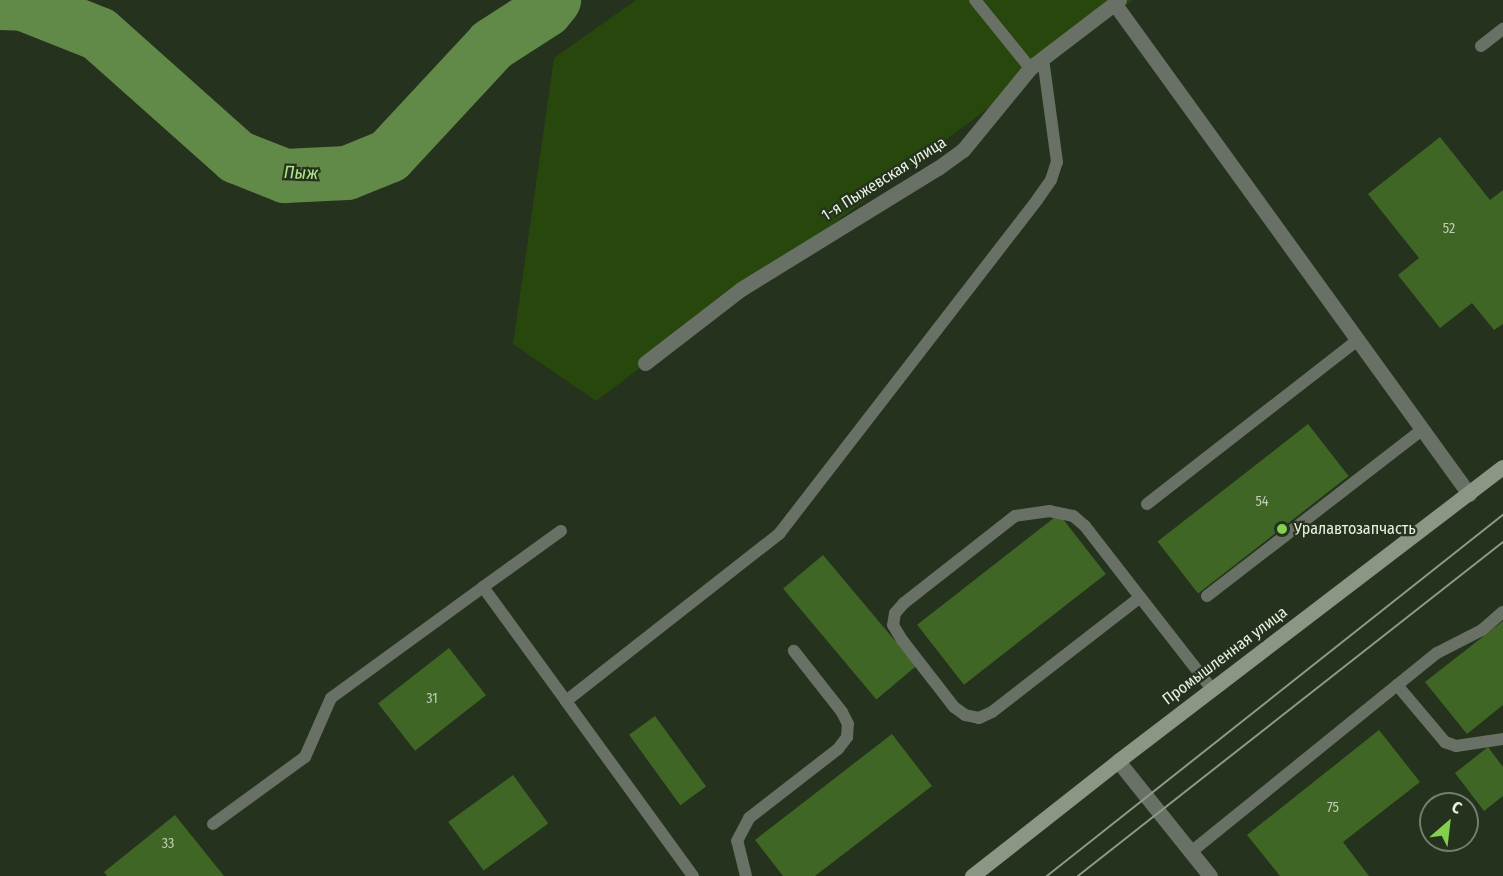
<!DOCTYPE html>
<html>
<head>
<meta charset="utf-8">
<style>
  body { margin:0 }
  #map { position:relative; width:1503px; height:876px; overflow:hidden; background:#25321d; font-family:"Fira Sans Condensed",sans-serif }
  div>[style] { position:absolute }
  .green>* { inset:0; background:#27470c }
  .river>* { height:54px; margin:-27px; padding:0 27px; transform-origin:27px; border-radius:27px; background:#618947 }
  .building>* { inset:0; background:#406625; transform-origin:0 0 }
  .lane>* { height:12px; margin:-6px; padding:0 6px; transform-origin:6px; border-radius:6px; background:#697066 }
  .street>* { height:15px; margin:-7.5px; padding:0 7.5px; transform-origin:7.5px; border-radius:7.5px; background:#697066 }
  .secondary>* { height:15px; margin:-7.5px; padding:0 7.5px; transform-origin:7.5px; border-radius:7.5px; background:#8b9685 }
  .tram>* { height:1.5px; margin:-0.75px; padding:0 0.75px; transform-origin:0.75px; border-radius:0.75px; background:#8e9988 }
  .dots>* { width:16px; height:16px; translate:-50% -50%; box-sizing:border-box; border:3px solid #25321d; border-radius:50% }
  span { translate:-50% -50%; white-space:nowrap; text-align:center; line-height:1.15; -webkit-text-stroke:4.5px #25321d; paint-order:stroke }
  .number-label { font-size:14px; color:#beceb4 }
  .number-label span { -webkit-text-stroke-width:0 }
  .street-label { font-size:16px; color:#e8f1e3 }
  .poi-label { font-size:16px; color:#e8f1e3 }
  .left { translate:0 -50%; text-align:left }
  .water-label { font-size:18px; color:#afe88c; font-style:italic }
  .north { position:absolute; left:1419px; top:792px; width:60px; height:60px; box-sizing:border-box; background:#25321d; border:2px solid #737e6c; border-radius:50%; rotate:28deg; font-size:16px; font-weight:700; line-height:24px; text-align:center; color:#e8f1e3 }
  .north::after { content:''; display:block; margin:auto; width:21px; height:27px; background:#84cf4d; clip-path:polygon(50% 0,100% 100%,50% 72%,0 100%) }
</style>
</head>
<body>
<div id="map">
  <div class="green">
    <div style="clip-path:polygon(636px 0,1133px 0,596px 401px,513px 344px,554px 58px)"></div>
  </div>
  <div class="river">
    <div style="left:0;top:3px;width:23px;rotate:2deg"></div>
    <div style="left:23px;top:4px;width:82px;rotate:21.5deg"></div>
    <div style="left:99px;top:34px;width:185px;rotate:41.7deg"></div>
    <div style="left:237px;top:157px;width:52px;rotate:21.6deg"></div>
    <div style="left:285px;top:176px;width:62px;rotate:-2.8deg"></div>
    <div style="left:347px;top:173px;width:45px;rotate:-22deg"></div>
    <div style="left:389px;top:156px;width:151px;rotate:-47.1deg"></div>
    <div style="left:492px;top:45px;width:64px;rotate:-32.9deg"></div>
    <div style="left:546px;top:10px;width:13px;rotate:-51deg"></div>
  </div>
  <div class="building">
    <div style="clip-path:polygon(1440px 137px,1490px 200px,1503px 190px,1503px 324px,1494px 330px,1472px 303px,1440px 328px,1398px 275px,1419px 258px,1368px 194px)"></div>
    <div style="left:1308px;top:424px;width:66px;height:191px;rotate:52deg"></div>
    <div style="left:1059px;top:514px;width:76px;height:180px;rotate:52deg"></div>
    <div style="left:823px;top:555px;width:145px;height:52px;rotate:50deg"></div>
    <div style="clip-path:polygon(1503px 621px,1503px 705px,1467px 734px,1425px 682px)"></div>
    <div style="left:449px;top:648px;width:60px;height:90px;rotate:52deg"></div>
    <div style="left:655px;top:716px;width:87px;height:32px;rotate:54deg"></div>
    <div style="clip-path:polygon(1379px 730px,1420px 782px,1343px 842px,1369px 876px,1280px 876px,1247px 835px)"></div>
    <div style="clip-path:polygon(892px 734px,932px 786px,815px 876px,783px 876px,755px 840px)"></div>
    <div style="clip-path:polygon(1488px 747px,1503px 767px,1503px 796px,1484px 811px,1455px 773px)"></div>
    <div style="left:513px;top:775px;width:60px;height:80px;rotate:54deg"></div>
    <div style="clip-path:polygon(175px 815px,224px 876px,107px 876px,104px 872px)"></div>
  </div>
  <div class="lane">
    <div style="left:975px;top:0;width:87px;rotate:51deg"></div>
    <div style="left:1481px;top:46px;width:28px;rotate:-38deg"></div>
    <div style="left:1147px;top:504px;width:267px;rotate:-37.9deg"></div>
    <div style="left:483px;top:587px;width:96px;rotate:-35.7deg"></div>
    <div style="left:1207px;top:596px;width:273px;rotate:-37.7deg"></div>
    <div style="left:1140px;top:597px;width:90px;rotate:-127.8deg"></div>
    <div style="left:1085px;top:526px;width:16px;rotate:-140deg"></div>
    <div style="left:1073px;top:516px;width:24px;rotate:-168deg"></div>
    <div style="left:1050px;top:511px;width:35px;rotate:172deg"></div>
    <div style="left:1015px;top:516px;width:141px;rotate:141.9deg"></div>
    <div style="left:904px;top:603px;width:13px;rotate:132deg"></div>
    <div style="left:895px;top:613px;width:12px;rotate:99deg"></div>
    <div style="left:893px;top:625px;width:17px;rotate:59deg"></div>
    <div style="left:902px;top:640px;width:85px;rotate:52.2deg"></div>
    <div style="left:954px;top:707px;width:14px;rotate:36deg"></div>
    <div style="left:965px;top:715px;width:14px;rotate:12deg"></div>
    <div style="left:979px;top:718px;width:14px;rotate:-25deg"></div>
    <div style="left:992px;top:712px;width:187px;rotate:-37.8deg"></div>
    <div style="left:1140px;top:597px;width:117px;rotate:52deg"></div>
    <div style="left:1397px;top:685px;width:75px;rotate:49.9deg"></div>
    <div style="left:1445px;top:742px;width:12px;rotate:20deg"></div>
    <div style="left:1456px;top:746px;width:48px;rotate:-8.5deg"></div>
    <div style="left:213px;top:824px;width:114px;rotate:-36.1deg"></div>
    <div style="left:305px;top:757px;width:64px;rotate:-66.2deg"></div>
    <div style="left:331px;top:698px;width:188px;rotate:-36.1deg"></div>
    <div style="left:483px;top:587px;width:141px;rotate:53.9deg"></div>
    <div style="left:1191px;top:852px;width:316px;rotate:-39deg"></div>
    <div style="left:1437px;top:653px;width:51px;rotate:-27.1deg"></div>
    <div style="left:1482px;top:630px;width:28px;rotate:-41deg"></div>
    <div style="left:693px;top:876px;width:216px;rotate:-126deg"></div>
    <div style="left:566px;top:701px;width:271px;rotate:-38.1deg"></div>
    <div style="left:779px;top:534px;width:422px;rotate:-52.3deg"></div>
    <div style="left:1037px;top:200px;width:24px;rotate:-55deg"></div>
    <div style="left:1051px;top:180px;width:19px;rotate:-72deg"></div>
    <div style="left:1057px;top:162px;width:105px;rotate:-97.7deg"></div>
    <div style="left:746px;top:876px;width:36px;rotate:-104deg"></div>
    <div style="left:737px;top:841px;width:26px;rotate:-62deg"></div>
    <div style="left:749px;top:818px;width:113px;rotate:-37.8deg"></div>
    <div style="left:838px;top:749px;width:15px;rotate:-53deg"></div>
    <div style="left:847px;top:737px;width:13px;rotate:-86deg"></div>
    <div style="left:848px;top:724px;width:13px;rotate:-117deg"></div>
    <div style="left:842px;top:712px;width:78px;rotate:-128.2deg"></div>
  </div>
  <div class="street">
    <div style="left:1114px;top:3px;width:606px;rotate:54.13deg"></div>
    <div style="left:645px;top:363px;width:121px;rotate:-37.6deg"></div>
    <div style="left:741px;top:289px;width:231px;rotate:-31.6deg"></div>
    <div style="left:938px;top:168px;width:31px;rotate:-36deg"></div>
    <div style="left:963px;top:150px;width:106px;rotate:-50.7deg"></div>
    <div style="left:1030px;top:68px;width:112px;rotate:-37.4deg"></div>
    <div style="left:1118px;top:761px;width:147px;rotate:51.3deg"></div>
  </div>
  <div class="secondary">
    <div style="left:972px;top:876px;width:186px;rotate:-38.2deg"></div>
    <div style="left:1118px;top:761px;width:484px;rotate:-37.4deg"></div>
  </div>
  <div class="tram">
    <div style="left:1047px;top:876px;width:582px;rotate:-38.37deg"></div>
    <div style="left:1078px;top:876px;width:541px;rotate:-38.16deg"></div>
  </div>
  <div class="dots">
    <div style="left:1282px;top:529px;background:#84cf4d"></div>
  </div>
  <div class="number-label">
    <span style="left:1449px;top:229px">52</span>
    <span style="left:1262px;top:502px">54</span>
    <span style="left:432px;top:699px">31</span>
    <span style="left:1333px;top:808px">75</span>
    <span style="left:168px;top:844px">33</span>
  </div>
  <div class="street-label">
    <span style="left:884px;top:179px;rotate:-32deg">1-я Пыжевская улица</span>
    <span style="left:1225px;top:656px;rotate:-37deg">Промышленная улица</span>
  </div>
  <div class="poi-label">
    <span class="left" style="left:1294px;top:529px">Уралавтозапчасть</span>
  </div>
  <div class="water-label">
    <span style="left:301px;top:173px;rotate:2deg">Пыж</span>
  </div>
  <div class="north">С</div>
</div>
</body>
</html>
